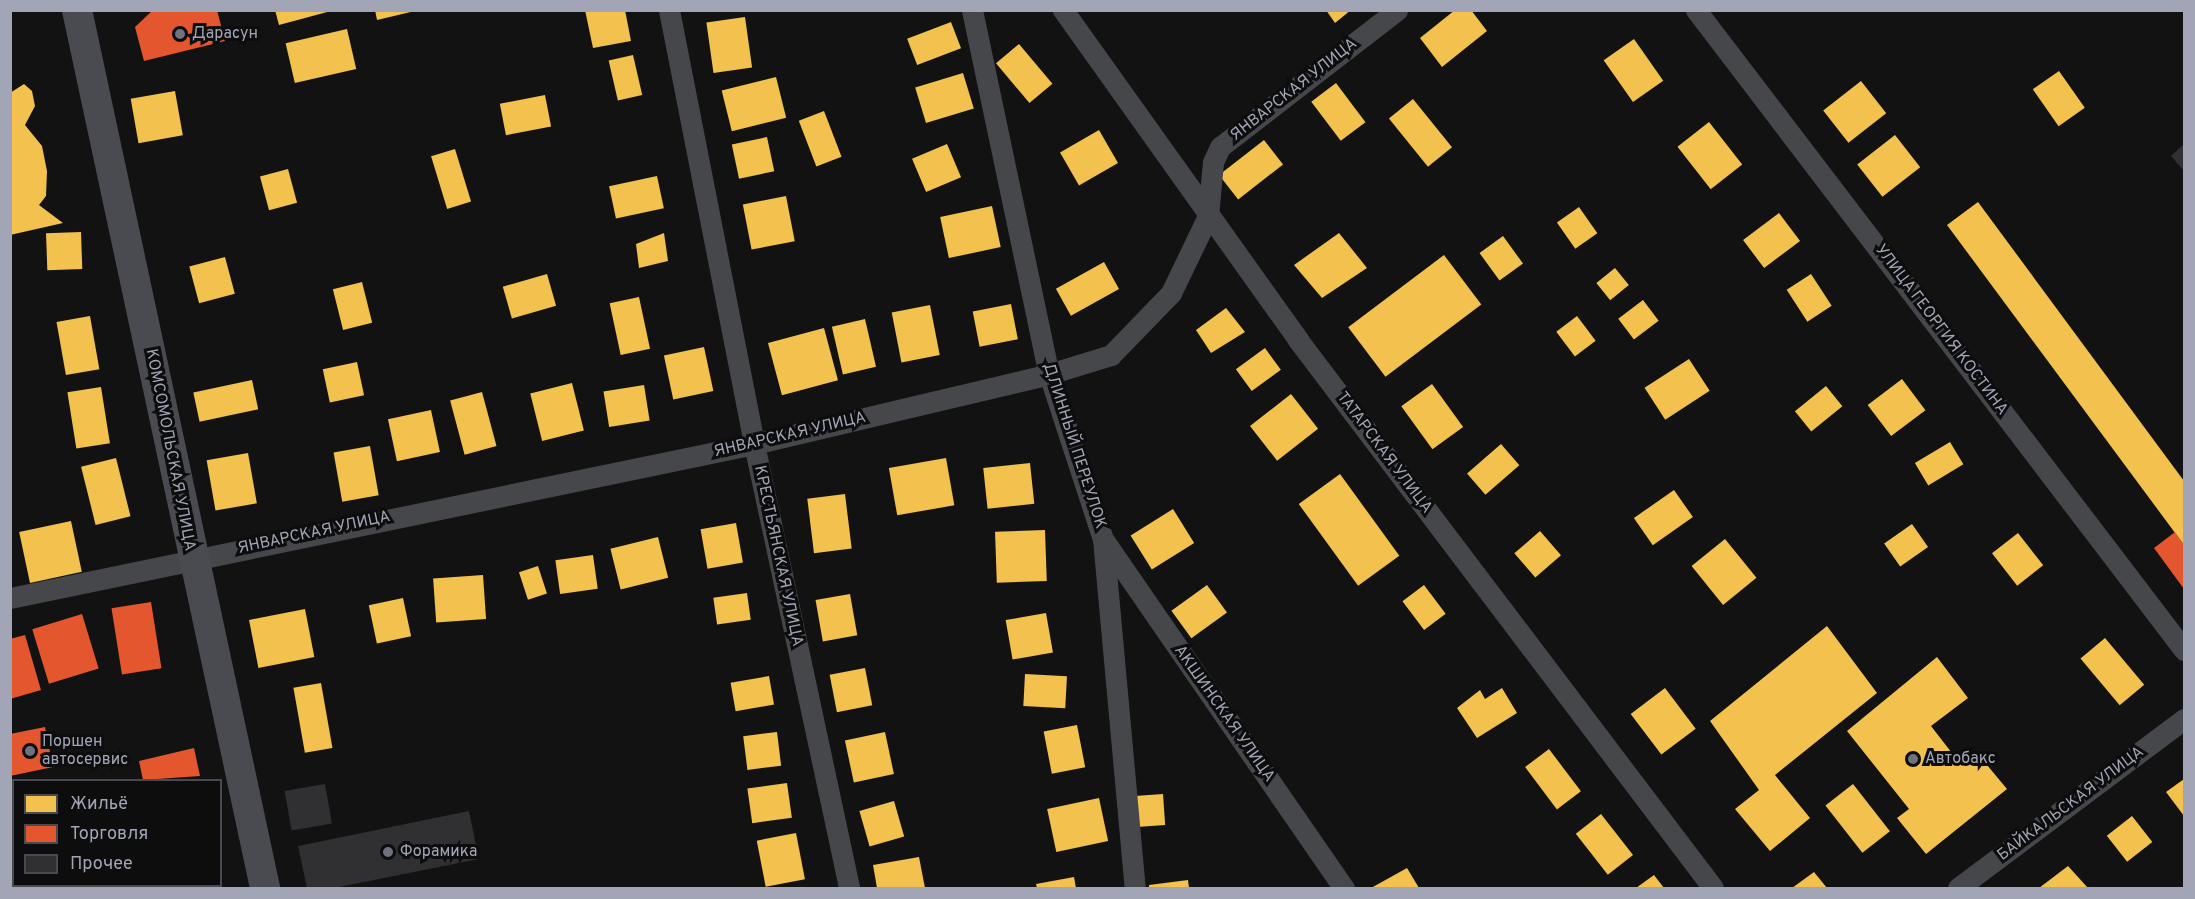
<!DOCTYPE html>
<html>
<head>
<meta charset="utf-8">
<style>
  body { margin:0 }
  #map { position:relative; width:2195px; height:899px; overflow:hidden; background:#121213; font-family:Overpass,sans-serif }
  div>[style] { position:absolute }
  .homes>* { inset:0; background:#f2c14e; transform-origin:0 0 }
  .shops>* { inset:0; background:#e4572e; transform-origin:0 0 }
  .building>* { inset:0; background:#303032; transform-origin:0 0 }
  .street>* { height:21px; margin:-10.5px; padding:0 10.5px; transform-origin:10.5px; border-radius:10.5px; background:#46474b }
  .secondary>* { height:30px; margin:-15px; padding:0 15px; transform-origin:15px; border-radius:15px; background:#4a4b50 }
  .dots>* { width:16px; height:16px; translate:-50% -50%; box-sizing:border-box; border:3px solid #0d0d0e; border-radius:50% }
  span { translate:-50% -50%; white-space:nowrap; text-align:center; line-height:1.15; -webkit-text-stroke:6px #0d0d0e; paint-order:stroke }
  .poi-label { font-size:16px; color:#a2a5b5 }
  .left { translate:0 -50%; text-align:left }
  .street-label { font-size:16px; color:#a2a5b5 }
  .frame { position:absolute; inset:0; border:12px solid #a2a5b5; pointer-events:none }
  .legend { position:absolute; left:12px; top:779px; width:210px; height:108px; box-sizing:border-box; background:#0d0d0e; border:2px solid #494a51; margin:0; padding:8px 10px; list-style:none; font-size:18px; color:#a2a5b5 }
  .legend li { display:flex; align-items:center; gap:12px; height:30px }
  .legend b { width:30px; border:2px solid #494a51 }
</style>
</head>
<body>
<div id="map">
  <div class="homes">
    <div style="clip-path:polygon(275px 10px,331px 10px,331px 11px,279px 25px)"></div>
    <div style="clip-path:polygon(375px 10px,415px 10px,415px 11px,377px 20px)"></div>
    <div style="clip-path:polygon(585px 10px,625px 10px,631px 41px,593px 48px)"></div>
    <div style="clip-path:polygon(1326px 10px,1351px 10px,1335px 23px)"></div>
    <div style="clip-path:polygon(1455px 10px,1471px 10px,1487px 31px,1442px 67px,1420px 38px)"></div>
    <div style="left:745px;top:17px;width:51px;height:39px;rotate:82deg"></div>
    <div style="left:951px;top:22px;width:28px;height:47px;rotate:69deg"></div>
    <div style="left:347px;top:29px;width:41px;height:63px;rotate:77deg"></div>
    <div style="left:1634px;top:39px;width:51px;height:37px;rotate:55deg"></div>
    <div style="left:1019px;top:44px;width:52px;height:30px;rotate:50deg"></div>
    <div style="left:633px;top:55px;width:41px;height:25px;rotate:77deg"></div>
    <div style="left:2059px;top:71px;width:45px;height:32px;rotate:55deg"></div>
    <div style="left:963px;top:73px;width:37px;height:50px;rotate:73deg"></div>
    <div style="left:776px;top:77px;width:42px;height:56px;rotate:76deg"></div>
    <div style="left:1861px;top:81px;width:41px;height:48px;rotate:52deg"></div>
    <div style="left:1336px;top:83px;width:49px;height:31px;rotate:53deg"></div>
    <div style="clip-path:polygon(24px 84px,32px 91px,35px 106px,25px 125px,42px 146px,47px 171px,46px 196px,39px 205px,63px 223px,10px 235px,10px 93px)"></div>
    <div style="left:175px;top:91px;width:45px;height:45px;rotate:80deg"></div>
    <div style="left:545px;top:95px;width:32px;height:46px;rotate:79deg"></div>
    <div style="left:1413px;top:99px;width:62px;height:31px;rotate:51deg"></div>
    <div style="left:824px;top:111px;width:49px;height:27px;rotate:69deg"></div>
    <div style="left:1709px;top:122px;width:54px;height:40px;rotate:52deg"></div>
    <div style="left:1099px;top:130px;width:38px;height:45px;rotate:60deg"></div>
    <div style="left:1895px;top:135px;width:41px;height:48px;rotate:52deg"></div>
    <div style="left:767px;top:137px;width:35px;height:36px;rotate:78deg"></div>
    <div style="left:1264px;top:140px;width:31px;height:57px;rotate:52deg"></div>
    <div style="left:947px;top:144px;width:36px;height:38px;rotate:67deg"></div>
    <div style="left:455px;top:149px;width:55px;height:25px;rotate:73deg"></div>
    <div style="left:288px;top:169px;width:35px;height:29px;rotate:75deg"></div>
    <div style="left:657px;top:176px;width:33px;height:49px;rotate:78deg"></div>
    <div style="left:786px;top:196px;width:46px;height:44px;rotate:79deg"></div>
    <div style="clip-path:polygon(1978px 202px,2184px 481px,2184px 545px,1947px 225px)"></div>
    <div style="left:992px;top:206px;width:42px;height:53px;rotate:78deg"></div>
    <div style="left:1579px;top:207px;width:32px;height:27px;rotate:55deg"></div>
    <div style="left:1779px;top:213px;width:35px;height:45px;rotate:53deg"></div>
    <div style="left:81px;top:232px;width:37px;height:35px;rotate:88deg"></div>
    <div style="clip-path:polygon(664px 233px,668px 261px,639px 268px,636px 244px)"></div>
    <div style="clip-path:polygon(1339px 233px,1367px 268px,1322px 298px,1294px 265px)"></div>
    <div style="left:1503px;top:236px;width:34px;height:29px;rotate:54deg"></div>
    <div style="left:1444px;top:255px;width:62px;height:120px;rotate:53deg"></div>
    <div style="left:225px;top:257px;width:38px;height:37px;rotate:75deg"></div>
    <div style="left:1104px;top:262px;width:31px;height:55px;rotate:61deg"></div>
    <div style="left:1615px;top:268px;width:22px;height:24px;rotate:51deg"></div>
    <div style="left:547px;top:274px;width:33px;height:46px;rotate:74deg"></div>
    <div style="left:1811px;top:274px;width:38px;height:29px;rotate:57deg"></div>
    <div style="left:362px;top:282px;width:42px;height:30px;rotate:76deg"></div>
    <div style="left:639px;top:297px;width:53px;height:30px;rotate:78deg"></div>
    <div style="left:1643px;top:300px;width:26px;height:31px;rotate:53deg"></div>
    <div style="left:1011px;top:304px;width:36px;height:39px;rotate:79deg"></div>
    <div style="left:930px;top:305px;width:51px;height:39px;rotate:79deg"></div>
    <div style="clip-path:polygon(1226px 308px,1245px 332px,1211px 353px,1196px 330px)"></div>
    <div style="left:90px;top:316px;width:54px;height:34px;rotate:80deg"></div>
    <div style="left:1577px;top:316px;width:31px;height:26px;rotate:53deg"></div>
    <div style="left:865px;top:319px;width:49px;height:34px;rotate:77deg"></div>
    <div style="left:824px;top:328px;width:54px;height:58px;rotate:75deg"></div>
    <div style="left:704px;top:347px;width:45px;height:41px;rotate:78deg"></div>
    <div style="left:1265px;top:348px;width:27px;height:36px;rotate:54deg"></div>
    <div style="left:1689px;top:359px;width:38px;height:53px;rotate:57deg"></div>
    <div style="left:357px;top:362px;width:34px;height:35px;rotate:78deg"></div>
    <div style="left:1902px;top:379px;width:39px;height:43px;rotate:53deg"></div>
    <div style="left:252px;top:380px;width:30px;height:60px;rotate:78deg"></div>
    <div style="left:572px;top:383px;width:49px;height:43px;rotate:76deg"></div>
    <div style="left:1432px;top:384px;width:53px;height:38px;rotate:54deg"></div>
    <div style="left:644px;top:385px;width:36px;height:41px;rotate:81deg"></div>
    <div style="left:1826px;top:386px;width:26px;height:40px;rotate:51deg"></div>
    <div style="left:101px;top:387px;width:57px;height:34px;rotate:81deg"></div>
    <div style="left:482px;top:392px;width:56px;height:33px;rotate:75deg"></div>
    <div style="left:1291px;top:394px;width:44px;height:52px;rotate:52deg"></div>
    <div style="left:431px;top:410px;width:43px;height:44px;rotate:78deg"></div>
    <div style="left:1950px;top:442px;width:26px;height:41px;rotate:59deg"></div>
    <div style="left:1501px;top:444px;width:28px;height:45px;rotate:49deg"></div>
    <div style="left:370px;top:446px;width:50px;height:37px;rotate:80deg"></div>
    <div style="left:248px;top:453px;width:51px;height:42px;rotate:80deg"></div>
    <div style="left:116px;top:458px;width:60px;height:36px;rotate:76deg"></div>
    <div style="left:946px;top:458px;width:48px;height:58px;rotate:80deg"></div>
    <div style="left:1030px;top:463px;width:41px;height:47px;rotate:84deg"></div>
    <div style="left:1340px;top:474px;width:101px;height:51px;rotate:54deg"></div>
    <div style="left:1674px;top:490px;width:33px;height:49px;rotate:55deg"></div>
    <div style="left:845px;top:494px;width:55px;height:38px;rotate:83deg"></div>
    <div style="left:1173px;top:509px;width:40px;height:50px;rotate:58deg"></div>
    <div style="left:71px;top:521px;width:52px;height:53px;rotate:78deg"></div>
    <div style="left:736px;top:523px;width:40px;height:36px;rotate:80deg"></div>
    <div style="left:1912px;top:524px;width:28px;height:34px;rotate:55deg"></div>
    <div style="left:1045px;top:530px;width:51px;height:50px;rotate:88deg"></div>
    <div style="left:1540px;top:531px;width:32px;height:34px;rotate:49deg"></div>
    <div style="left:2018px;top:533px;width:41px;height:33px;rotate:52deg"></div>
    <div style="left:658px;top:537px;width:42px;height:49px;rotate:76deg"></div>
    <div style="left:1725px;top:539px;width:50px;height:43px;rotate:51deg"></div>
    <div style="left:593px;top:555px;width:34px;height:38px;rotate:82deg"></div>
    <div style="left:538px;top:566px;width:29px;height:20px;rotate:72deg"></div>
    <div style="left:483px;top:575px;width:44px;height:50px;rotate:86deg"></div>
    <div style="left:1207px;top:585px;width:34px;height:44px;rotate:54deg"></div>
    <div style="left:1424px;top:585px;width:36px;height:27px;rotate:53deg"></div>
    <div style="left:747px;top:593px;width:27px;height:34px;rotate:82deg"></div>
    <div style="left:850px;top:594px;width:42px;height:35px;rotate:80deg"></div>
    <div style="left:403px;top:598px;width:39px;height:35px;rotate:78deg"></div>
    <div style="left:305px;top:609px;width:49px;height:57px;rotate:79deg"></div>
    <div style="left:1046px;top:613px;width:40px;height:41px;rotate:80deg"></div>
    <div style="clip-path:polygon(1827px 626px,1877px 693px,1775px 775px,1810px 818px,1770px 851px,1735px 809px,1759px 790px,1710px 721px)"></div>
    <div style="left:2105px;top:638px;width:61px;height:32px;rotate:50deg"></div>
    <div style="clip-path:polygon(1937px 657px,1968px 698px,1931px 726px,1962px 766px,1977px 753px,2007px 789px,1926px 854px,1897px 818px,1909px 809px,1847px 731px)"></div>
    <div style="left:865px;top:668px;width:38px;height:36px;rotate:79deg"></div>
    <div style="left:1025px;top:674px;width:42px;height:32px;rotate:3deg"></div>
    <div style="left:769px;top:676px;width:29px;height:39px;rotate:80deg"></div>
    <div style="left:321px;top:683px;width:66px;height:28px;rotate:80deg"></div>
    <div style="clip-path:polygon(1502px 688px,1517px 713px,1477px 738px,1457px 708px,1480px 690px,1485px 699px)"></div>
    <div style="left:1665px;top:688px;width:51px;height:43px;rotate:53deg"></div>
    <div style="left:1077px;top:725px;width:43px;height:34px;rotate:79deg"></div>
    <div style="left:777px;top:732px;width:34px;height:34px;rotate:83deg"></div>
    <div style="left:885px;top:732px;width:43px;height:41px;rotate:78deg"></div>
    <div style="left:1549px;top:749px;width:53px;height:30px;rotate:53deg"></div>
    <div style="clip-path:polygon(2184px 779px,2184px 816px,2166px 792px)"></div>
    <div style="left:787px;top:783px;width:35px;height:40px;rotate:82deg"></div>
    <div style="left:1853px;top:784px;width:60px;height:35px;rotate:52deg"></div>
    <div style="left:1163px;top:794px;width:31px;height:32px;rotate:86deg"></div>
    <div style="left:1099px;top:798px;width:44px;height:53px;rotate:78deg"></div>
    <div style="left:894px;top:801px;width:37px;height:36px;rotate:74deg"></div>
    <div style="left:1601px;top:814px;width:52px;height:32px;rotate:52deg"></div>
    <div style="left:2132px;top:816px;width:33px;height:32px;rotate:52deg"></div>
    <div style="left:796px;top:833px;width:47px;height:40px;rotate:79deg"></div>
    <div style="clip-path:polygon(919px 857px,925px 888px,877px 888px,873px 865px)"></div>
    <div style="clip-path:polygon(2068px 866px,2088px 888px,2039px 888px)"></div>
    <div style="clip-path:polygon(1407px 868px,1419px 888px,1371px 888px)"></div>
    <div style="clip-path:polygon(1814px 872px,1827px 888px,1792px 888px)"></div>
    <div style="clip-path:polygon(1654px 875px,1664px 888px,1636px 888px)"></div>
    <div style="clip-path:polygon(1074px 877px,1076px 888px,1037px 888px,1036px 884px)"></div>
    <div style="clip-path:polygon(1188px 880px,1189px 888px,1149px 888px,1149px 885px)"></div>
  </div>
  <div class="shops">
    <div style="clip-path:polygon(153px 10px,217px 10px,225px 41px,144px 61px,135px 27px)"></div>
    <div style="clip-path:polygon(2175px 532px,2184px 545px,2184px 589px,2154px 548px)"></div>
    <div style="left:151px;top:602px;width:67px;height:40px;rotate:81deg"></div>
    <div style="left:82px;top:614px;width:57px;height:52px;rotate:73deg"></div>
    <div style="clip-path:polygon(25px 635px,41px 690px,10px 699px,10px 639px)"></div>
    <div style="clip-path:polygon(45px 727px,53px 767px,10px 776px,10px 734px)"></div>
    <div style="clip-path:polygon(194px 748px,200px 776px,143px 780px,139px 761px)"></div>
  </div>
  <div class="building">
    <div style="clip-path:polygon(2184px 144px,2184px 171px,2171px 156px)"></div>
    <div style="left:325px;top:784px;width:40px;height:41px;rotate:80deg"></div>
    <div style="clip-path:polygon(469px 811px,479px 859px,334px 888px,307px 888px,298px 846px)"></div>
  </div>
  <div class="street">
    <div style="left:669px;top:10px;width:442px;rotate:78.9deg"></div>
    <div style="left:754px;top:444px;width:454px;rotate:77.9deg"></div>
    <div style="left:972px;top:10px;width:372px;rotate:78.1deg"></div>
    <div style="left:1049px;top:374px;width:174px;rotate:71.9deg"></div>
    <div style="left:1103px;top:539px;width:350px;rotate:84.8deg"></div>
    <div style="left:1063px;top:10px;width:405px;rotate:54.5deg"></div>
    <div style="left:1298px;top:340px;width:687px;rotate:52.86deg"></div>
    <div style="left:1696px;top:10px;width:805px;rotate:52.67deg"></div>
    <div style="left:1105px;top:542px;width:421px;rotate:55.4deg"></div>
    <div style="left:10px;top:598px;width:760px;rotate:-11.69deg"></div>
    <div style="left:754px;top:444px;width:303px;rotate:-13.3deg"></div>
    <div style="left:1049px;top:374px;width:65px;rotate:-17deg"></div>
    <div style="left:1111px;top:355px;width:86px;rotate:-45.9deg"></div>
    <div style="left:1171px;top:293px;width:85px;rotate:-64.3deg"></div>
    <div style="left:1208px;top:216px;width:54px;rotate:-84.7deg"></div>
    <div style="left:1213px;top:162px;width:17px;rotate:-65deg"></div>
    <div style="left:1220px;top:147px;width:224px;rotate:-37.7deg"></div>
    <div style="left:1958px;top:888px;width:282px;rotate:-36.8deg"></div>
  </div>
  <div class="secondary">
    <div style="left:77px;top:10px;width:898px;rotate:77.91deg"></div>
  </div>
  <div class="dots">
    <div style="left:180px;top:34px;background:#70727c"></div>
    <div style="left:30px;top:751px;background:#70727c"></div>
    <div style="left:1913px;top:759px;background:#70727c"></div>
    <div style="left:388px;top:852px;background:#70727c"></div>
  </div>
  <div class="poi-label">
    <span class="left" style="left:192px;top:34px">Дарасун</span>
    <span class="left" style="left:42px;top:751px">Поршен<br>автосервис</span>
    <span class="left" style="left:1925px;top:759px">Автобакс</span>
    <span class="left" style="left:400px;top:852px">Форамика</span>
  </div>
  <div class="street-label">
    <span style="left:1294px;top:90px;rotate:-38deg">ЯНВАРСКАЯ УЛИЦА</span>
    <span style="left:1941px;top:330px;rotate:53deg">УЛИЦА ГЕОРГИЯ КОСТИНА</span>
    <span style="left:790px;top:435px;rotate:-13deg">ЯНВАРСКАЯ УЛИЦА</span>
    <span style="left:1074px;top:446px;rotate:72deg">ДЛИННЫЙ ПЕРЕУЛОК</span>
    <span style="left:170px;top:450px;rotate:79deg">КОМСОМОЛЬСКАЯ УЛИЦА</span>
    <span style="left:1384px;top:453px;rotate:53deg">ТАТАРСКАЯ УЛИЦА</span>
    <span style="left:314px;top:533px;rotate:-12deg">ЯНВАРСКАЯ УЛИЦА</span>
    <span style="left:778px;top:556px;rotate:78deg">КРЕСТЬЯНСКАЯ УЛИЦА</span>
    <span style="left:1224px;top:714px;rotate:55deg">АКШИНСКАЯ УЛИЦА</span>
    <span style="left:2071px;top:804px;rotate:-37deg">БАЙКАЛЬСКАЯ УЛИЦА</span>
  </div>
  <div class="frame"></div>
  <ul class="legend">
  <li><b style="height:16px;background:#f2c14e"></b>Жильё</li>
  <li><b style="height:16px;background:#e4572e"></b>Торговля</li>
  <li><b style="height:16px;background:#303032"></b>Прочее</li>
  </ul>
</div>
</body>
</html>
